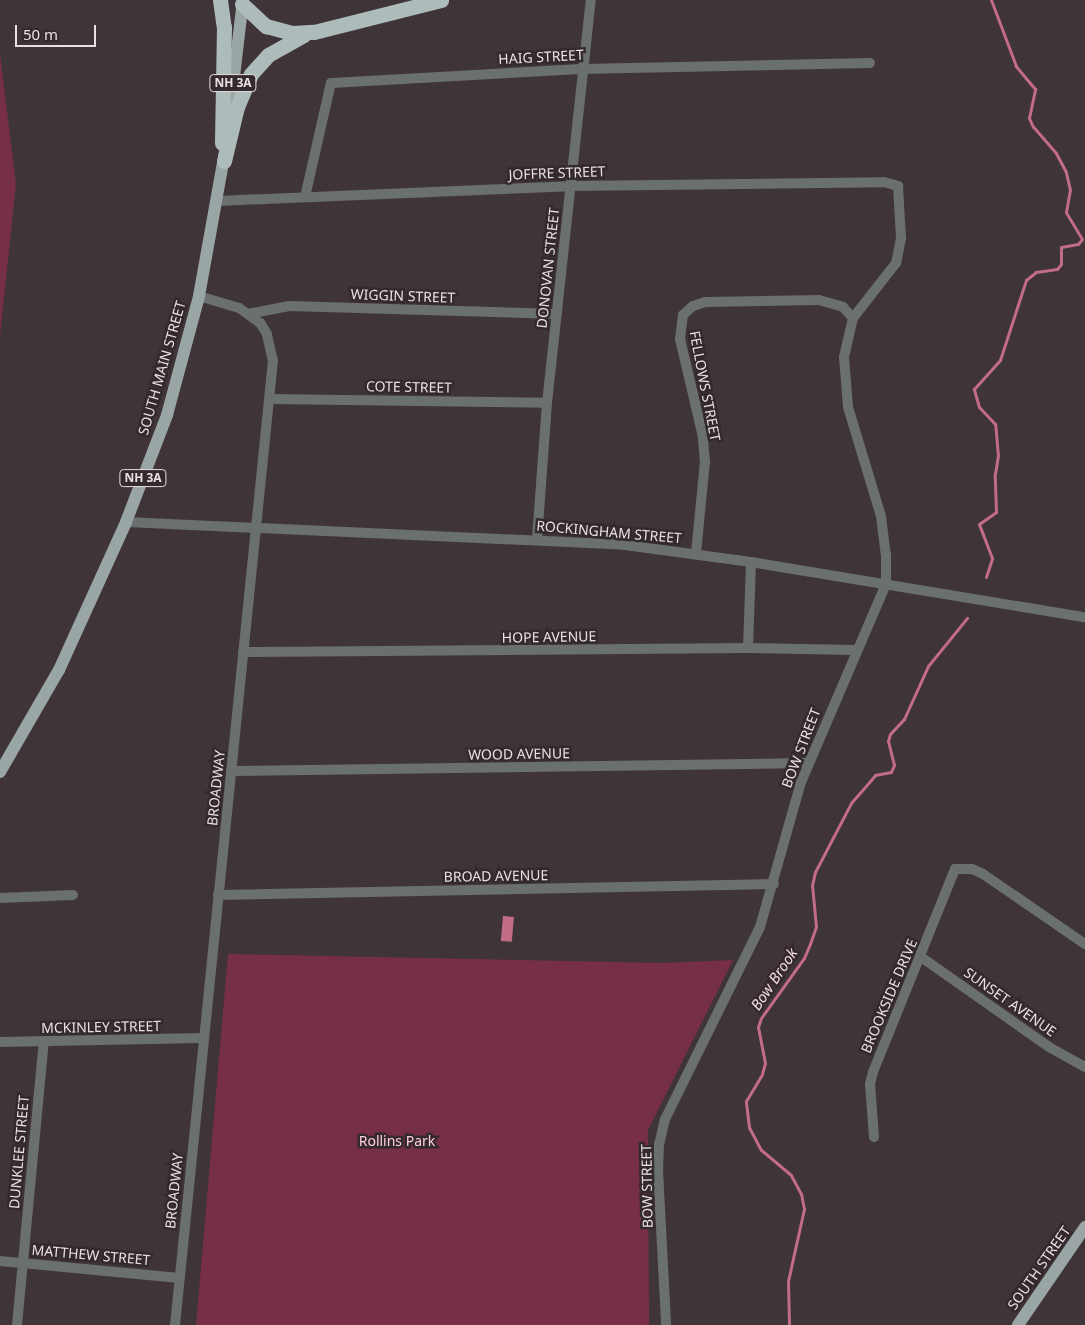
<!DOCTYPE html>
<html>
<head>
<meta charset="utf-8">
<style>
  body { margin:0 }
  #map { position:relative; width:1085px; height:1325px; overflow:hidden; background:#3f3437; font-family:"Noto Sans",sans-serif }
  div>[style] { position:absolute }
  .green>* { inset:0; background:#772e47 }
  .water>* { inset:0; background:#c26c86; transform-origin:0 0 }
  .stream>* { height:3px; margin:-1.5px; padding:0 1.5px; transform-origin:1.5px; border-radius:1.5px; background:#c26c86 }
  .minor>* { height:10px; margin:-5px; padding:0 5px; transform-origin:5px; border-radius:5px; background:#6a6f6f }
  .major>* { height:12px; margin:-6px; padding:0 6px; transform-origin:6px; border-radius:6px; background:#9aa6a6 }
  .highway>* { height:15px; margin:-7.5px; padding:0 7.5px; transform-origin:7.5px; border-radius:7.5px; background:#adbbbb }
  span { translate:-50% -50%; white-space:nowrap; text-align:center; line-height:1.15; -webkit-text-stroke:5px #342a2d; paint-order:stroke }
  .shield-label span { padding:1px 4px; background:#342a2d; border:1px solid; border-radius:4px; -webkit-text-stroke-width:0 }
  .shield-label { font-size:12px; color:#e8e1e3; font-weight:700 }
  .street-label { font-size:14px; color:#e8e1e3 }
  .park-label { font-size:14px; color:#feceda }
  .water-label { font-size:15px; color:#f2dadf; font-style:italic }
  .scale { position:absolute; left:15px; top:25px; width:81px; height:22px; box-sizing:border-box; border:2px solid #e8e1e3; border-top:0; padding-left:6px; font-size:15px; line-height:18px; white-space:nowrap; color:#e8e1e3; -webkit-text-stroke:4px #342a2d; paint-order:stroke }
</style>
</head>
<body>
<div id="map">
  <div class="green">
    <div style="clip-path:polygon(0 54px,16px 184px,0 336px)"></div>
    <div style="clip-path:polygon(228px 954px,662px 963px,733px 960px,648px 1130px,649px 1325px,196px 1325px)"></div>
  </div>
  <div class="water">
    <div style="left:503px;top:916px;width:11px;height:25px;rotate:5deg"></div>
  </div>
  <div class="stream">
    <div style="left:986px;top:577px;width:20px;rotate:-72deg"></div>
    <div style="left:992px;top:558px;width:36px;rotate:-111deg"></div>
    <div style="left:979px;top:524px;width:21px;rotate:-35deg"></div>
    <div style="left:996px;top:512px;width:38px;rotate:-92deg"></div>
    <div style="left:995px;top:474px;width:18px;rotate:-81deg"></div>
    <div style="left:998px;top:456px;width:32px;rotate:-95deg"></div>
    <div style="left:995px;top:424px;width:23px;rotate:-133deg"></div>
    <div style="left:979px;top:407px;width:19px;rotate:-106deg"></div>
    <div style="left:974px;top:389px;width:39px;rotate:-48deg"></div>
    <div style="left:1000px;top:360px;width:84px;rotate:-72deg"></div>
    <div style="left:1026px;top:280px;width:13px;rotate:-39deg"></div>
    <div style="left:1036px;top:272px;width:21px;rotate:-8deg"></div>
    <div style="left:1057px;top:269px;width:6px;rotate:-51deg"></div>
    <div style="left:1061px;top:264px;width:17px;rotate:-90deg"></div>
    <div style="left:1061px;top:247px;width:17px;rotate:-10deg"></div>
    <div style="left:1078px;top:244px;width:6px;rotate:-51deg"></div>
    <div style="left:1082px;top:239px;width:31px;rotate:-121deg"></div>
    <div style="left:1066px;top:212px;width:22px;rotate:-80deg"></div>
    <div style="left:1070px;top:190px;width:18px;rotate:-103deg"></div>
    <div style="left:1066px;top:172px;width:21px;rotate:-118deg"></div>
    <div style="left:1056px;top:153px;width:35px;rotate:-131deg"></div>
    <div style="left:1033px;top:127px;width:10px;rotate:-114deg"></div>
    <div style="left:1029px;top:118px;width:30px;rotate:-78deg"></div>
    <div style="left:1035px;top:89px;width:30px;rotate:-130deg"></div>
    <div style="left:1016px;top:66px;width:71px;rotate:-110.7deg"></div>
    <div style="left:789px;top:1325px;width:44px;rotate:-91.3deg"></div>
    <div style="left:788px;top:1281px;width:74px;rotate:-77.5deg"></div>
    <div style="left:804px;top:1209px;width:15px;rotate:-101deg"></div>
    <div style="left:801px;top:1194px;width:21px;rotate:-118deg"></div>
    <div style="left:791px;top:1175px;width:39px;rotate:-140deg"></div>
    <div style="left:761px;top:1150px;width:26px;rotate:-118deg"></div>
    <div style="left:749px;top:1127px;width:26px;rotate:-97deg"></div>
    <div style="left:746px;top:1101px;width:31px;rotate:-59deg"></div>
    <div style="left:762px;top:1074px;width:11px;rotate:-75deg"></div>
    <div style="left:765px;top:1063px;width:37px;rotate:-101deg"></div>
    <div style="left:758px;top:1027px;width:9px;rotate:-72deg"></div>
    <div style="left:761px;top:1018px;width:74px;rotate:-54.4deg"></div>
    <div style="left:804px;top:958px;width:15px;rotate:-67deg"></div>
    <div style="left:810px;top:944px;width:18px;rotate:-71deg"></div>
    <div style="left:816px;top:927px;width:42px;rotate:-95.4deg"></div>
    <div style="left:812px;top:885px;width:13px;rotate:-77deg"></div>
    <div style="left:815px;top:872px;width:78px;rotate:-62.4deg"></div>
    <div style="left:851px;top:803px;width:37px;rotate:-49deg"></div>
    <div style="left:875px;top:775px;width:16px;rotate:-11deg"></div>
    <div style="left:891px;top:772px;width:8px;rotate:-67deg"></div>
    <div style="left:894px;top:765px;width:25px;rotate:-104deg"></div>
    <div style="left:888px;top:741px;width:7px;rotate:-74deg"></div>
    <div style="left:890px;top:734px;width:21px;rotate:-47deg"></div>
    <div style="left:904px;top:719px;width:58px;rotate:-65.6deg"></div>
    <div style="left:928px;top:666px;width:62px;rotate:-50.9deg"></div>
  </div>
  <div class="minor">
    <div style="left:305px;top:197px;width:117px;rotate:-77.2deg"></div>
    <div style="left:331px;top:83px;width:251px;rotate:-3.2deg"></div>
    <div style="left:582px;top:69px;width:288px;rotate:-1.2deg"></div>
    <div style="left:217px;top:201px;width:353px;rotate:-2.4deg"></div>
    <div style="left:570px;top:186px;width:314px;rotate:-0.7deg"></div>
    <div style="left:884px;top:182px;width:15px;rotate:16deg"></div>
    <div style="left:898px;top:186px;width:52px;rotate:86.7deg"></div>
    <div style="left:901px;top:238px;width:25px;rotate:101deg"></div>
    <div style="left:896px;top:263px;width:70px;rotate:128deg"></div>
    <div style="left:853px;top:318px;width:40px;rotate:103deg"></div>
    <div style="left:844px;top:357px;width:50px;rotate:85.4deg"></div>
    <div style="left:848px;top:407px;width:114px;rotate:73.2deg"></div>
    <div style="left:881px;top:516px;width:38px;rotate:83deg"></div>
    <div style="left:886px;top:554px;width:30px;rotate:90deg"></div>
    <div style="left:886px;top:584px;width:215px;rotate:113.2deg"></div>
    <div style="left:801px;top:782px;width:151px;rotate:105.8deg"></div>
    <div style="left:760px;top:927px;width:214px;rotate:116.3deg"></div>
    <div style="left:665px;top:1119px;width:26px;rotate:103deg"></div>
    <div style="left:659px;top:1144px;width:26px;rotate:92deg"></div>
    <div style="left:658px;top:1170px;width:155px;rotate:87deg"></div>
    <div style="left:248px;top:314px;width:42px;rotate:-11deg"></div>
    <div style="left:289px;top:306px;width:268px;rotate:1.7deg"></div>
    <div style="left:270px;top:399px;width:277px;rotate:0.8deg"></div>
    <div style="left:126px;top:522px;width:500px;rotate:2.6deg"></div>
    <div style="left:625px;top:545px;width:127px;rotate:7.7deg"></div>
    <div style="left:751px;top:562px;width:338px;rotate:9.4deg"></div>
    <div style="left:537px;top:539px;width:136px;rotate:-85.8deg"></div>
    <div style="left:547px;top:403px;width:405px;rotate:-83.8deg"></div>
    <div style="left:696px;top:553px;width:91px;rotate:-84.4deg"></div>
    <div style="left:705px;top:462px;width:25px;rotate:-95deg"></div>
    <div style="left:703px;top:437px;width:101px;rotate:-103.2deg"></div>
    <div style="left:680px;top:339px;width:24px;rotate:-83deg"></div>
    <div style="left:683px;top:315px;width:13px;rotate:-42deg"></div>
    <div style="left:693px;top:306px;width:13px;rotate:-18deg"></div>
    <div style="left:705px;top:302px;width:114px;rotate:-1deg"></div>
    <div style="left:819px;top:300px;width:25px;rotate:16deg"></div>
    <div style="left:843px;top:307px;width:15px;rotate:48deg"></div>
    <div style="left:748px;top:648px;width:86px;rotate:-88deg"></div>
    <div style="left:243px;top:652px;width:505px;rotate:-0.45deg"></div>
    <div style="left:748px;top:648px;width:107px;rotate:1.1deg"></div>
    <div style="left:231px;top:771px;width:577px;rotate:-0.79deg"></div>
    <div style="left:218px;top:895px;width:556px;rotate:-1.13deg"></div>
    <div style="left:0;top:898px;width:73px;rotate:-2.4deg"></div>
    <div style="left:921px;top:957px;width:156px;rotate:35.1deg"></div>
    <div style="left:1049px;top:1047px;width:41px;rotate:29.1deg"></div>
    <div style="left:0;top:1042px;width:202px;rotate:-1.1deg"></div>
    <div style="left:874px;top:1137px;width:53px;rotate:-94.3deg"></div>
    <div style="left:870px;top:1084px;width:12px;rotate:-76deg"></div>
    <div style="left:873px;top:1072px;width:219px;rotate:-68deg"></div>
    <div style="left:955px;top:869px;width:17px"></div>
    <div style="left:972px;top:869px;width:12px;rotate:24deg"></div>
    <div style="left:983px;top:874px;width:124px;rotate:34.5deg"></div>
    <div style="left:0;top:1261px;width:180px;rotate:5.4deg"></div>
    <div style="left:17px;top:1325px;width:285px;rotate:-84.6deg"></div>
    <div style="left:175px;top:1325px;width:969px;rotate:-84.2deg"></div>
    <div style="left:273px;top:361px;width:28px;rotate:-103deg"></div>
    <div style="left:267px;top:334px;width:13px;rotate:-122deg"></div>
    <div style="left:260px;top:323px;width:26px;rotate:-144deg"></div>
    <div style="left:239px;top:308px;width:42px;rotate:-163.3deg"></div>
  </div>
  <div class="major">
    <div style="left:229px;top:119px;width:120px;rotate:-83.3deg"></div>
    <div style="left:0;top:772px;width:118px;rotate:-60deg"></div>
    <div style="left:59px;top:670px;width:162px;rotate:-65.6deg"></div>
    <div style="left:126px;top:522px;width:115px;rotate:-69deg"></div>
    <div style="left:167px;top:415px;width:123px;rotate:-74.9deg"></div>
    <div style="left:199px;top:296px;width:146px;rotate:-79.8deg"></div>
    <div style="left:1018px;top:1325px;width:119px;rotate:-55.6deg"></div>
  </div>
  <div class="highway">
    <div style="left:220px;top:0;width:27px;rotate:82deg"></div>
    <div style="left:224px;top:27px;width:116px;rotate:91deg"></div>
    <div style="left:242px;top:4px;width:33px;rotate:43deg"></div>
    <div style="left:266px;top:26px;width:27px;rotate:15deg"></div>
    <div style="left:292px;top:33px;width:22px;rotate:-3deg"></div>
    <div style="left:314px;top:32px;width:131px;rotate:-14.1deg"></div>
    <div style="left:224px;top:161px;width:56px;rotate:-76.5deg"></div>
    <div style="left:237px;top:107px;width:36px;rotate:-67deg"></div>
    <div style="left:251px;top:74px;width:25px;rotate:-48deg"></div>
    <div style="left:268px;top:55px;width:41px;rotate:-29.1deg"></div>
  </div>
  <div class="shield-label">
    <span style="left:233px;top:83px">NH 3A</span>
    <span style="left:143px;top:478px">NH 3A</span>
  </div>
  <div class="street-label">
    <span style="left:541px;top:57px;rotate:-3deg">HAIG STREET</span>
    <span style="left:557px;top:173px;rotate:-2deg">JOFFRE STREET</span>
    <span style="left:548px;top:268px;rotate:-84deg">DONOVAN STREET</span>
    <span style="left:403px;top:296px;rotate:2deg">WIGGIN STREET</span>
    <span style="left:162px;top:368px;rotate:-74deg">SOUTH MAIN STREET</span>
    <span style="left:705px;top:386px;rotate:79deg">FELLOWS STREET</span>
    <span style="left:409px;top:387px;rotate:1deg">COTE STREET</span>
    <span style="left:609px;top:532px;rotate:5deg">ROCKINGHAM STREET</span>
    <span style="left:549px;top:637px;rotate:-1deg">HOPE AVENUE</span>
    <span style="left:801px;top:748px;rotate:-69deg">BOW STREET</span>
    <span style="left:519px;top:754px;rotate:-1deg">WOOD AVENUE</span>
    <span style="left:216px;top:788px;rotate:-84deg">BROADWAY</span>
    <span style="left:496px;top:876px;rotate:-1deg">BROAD AVENUE</span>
    <span style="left:889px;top:996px;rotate:-67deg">BROOKSIDE DRIVE</span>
    <span style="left:1010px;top:1002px;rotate:35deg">SUNSET AVENUE</span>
    <span style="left:101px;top:1027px;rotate:-1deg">MCKINLEY STREET</span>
    <span style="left:19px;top:1152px;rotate:-85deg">DUNKLEE STREET</span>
    <span style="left:647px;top:1186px;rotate:-91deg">BOW STREET</span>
    <span style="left:174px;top:1191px;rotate:-84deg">BROADWAY</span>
    <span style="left:91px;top:1255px;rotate:5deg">MATTHEW STREET</span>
    <span style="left:1039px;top:1268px;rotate:-55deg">SOUTH STREET</span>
  </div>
  <div class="park-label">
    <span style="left:397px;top:1141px">Rollins Park</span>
  </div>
  <div class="water-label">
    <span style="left:774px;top:979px;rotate:-56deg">Bow Brook</span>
  </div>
  <div class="scale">50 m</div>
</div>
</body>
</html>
